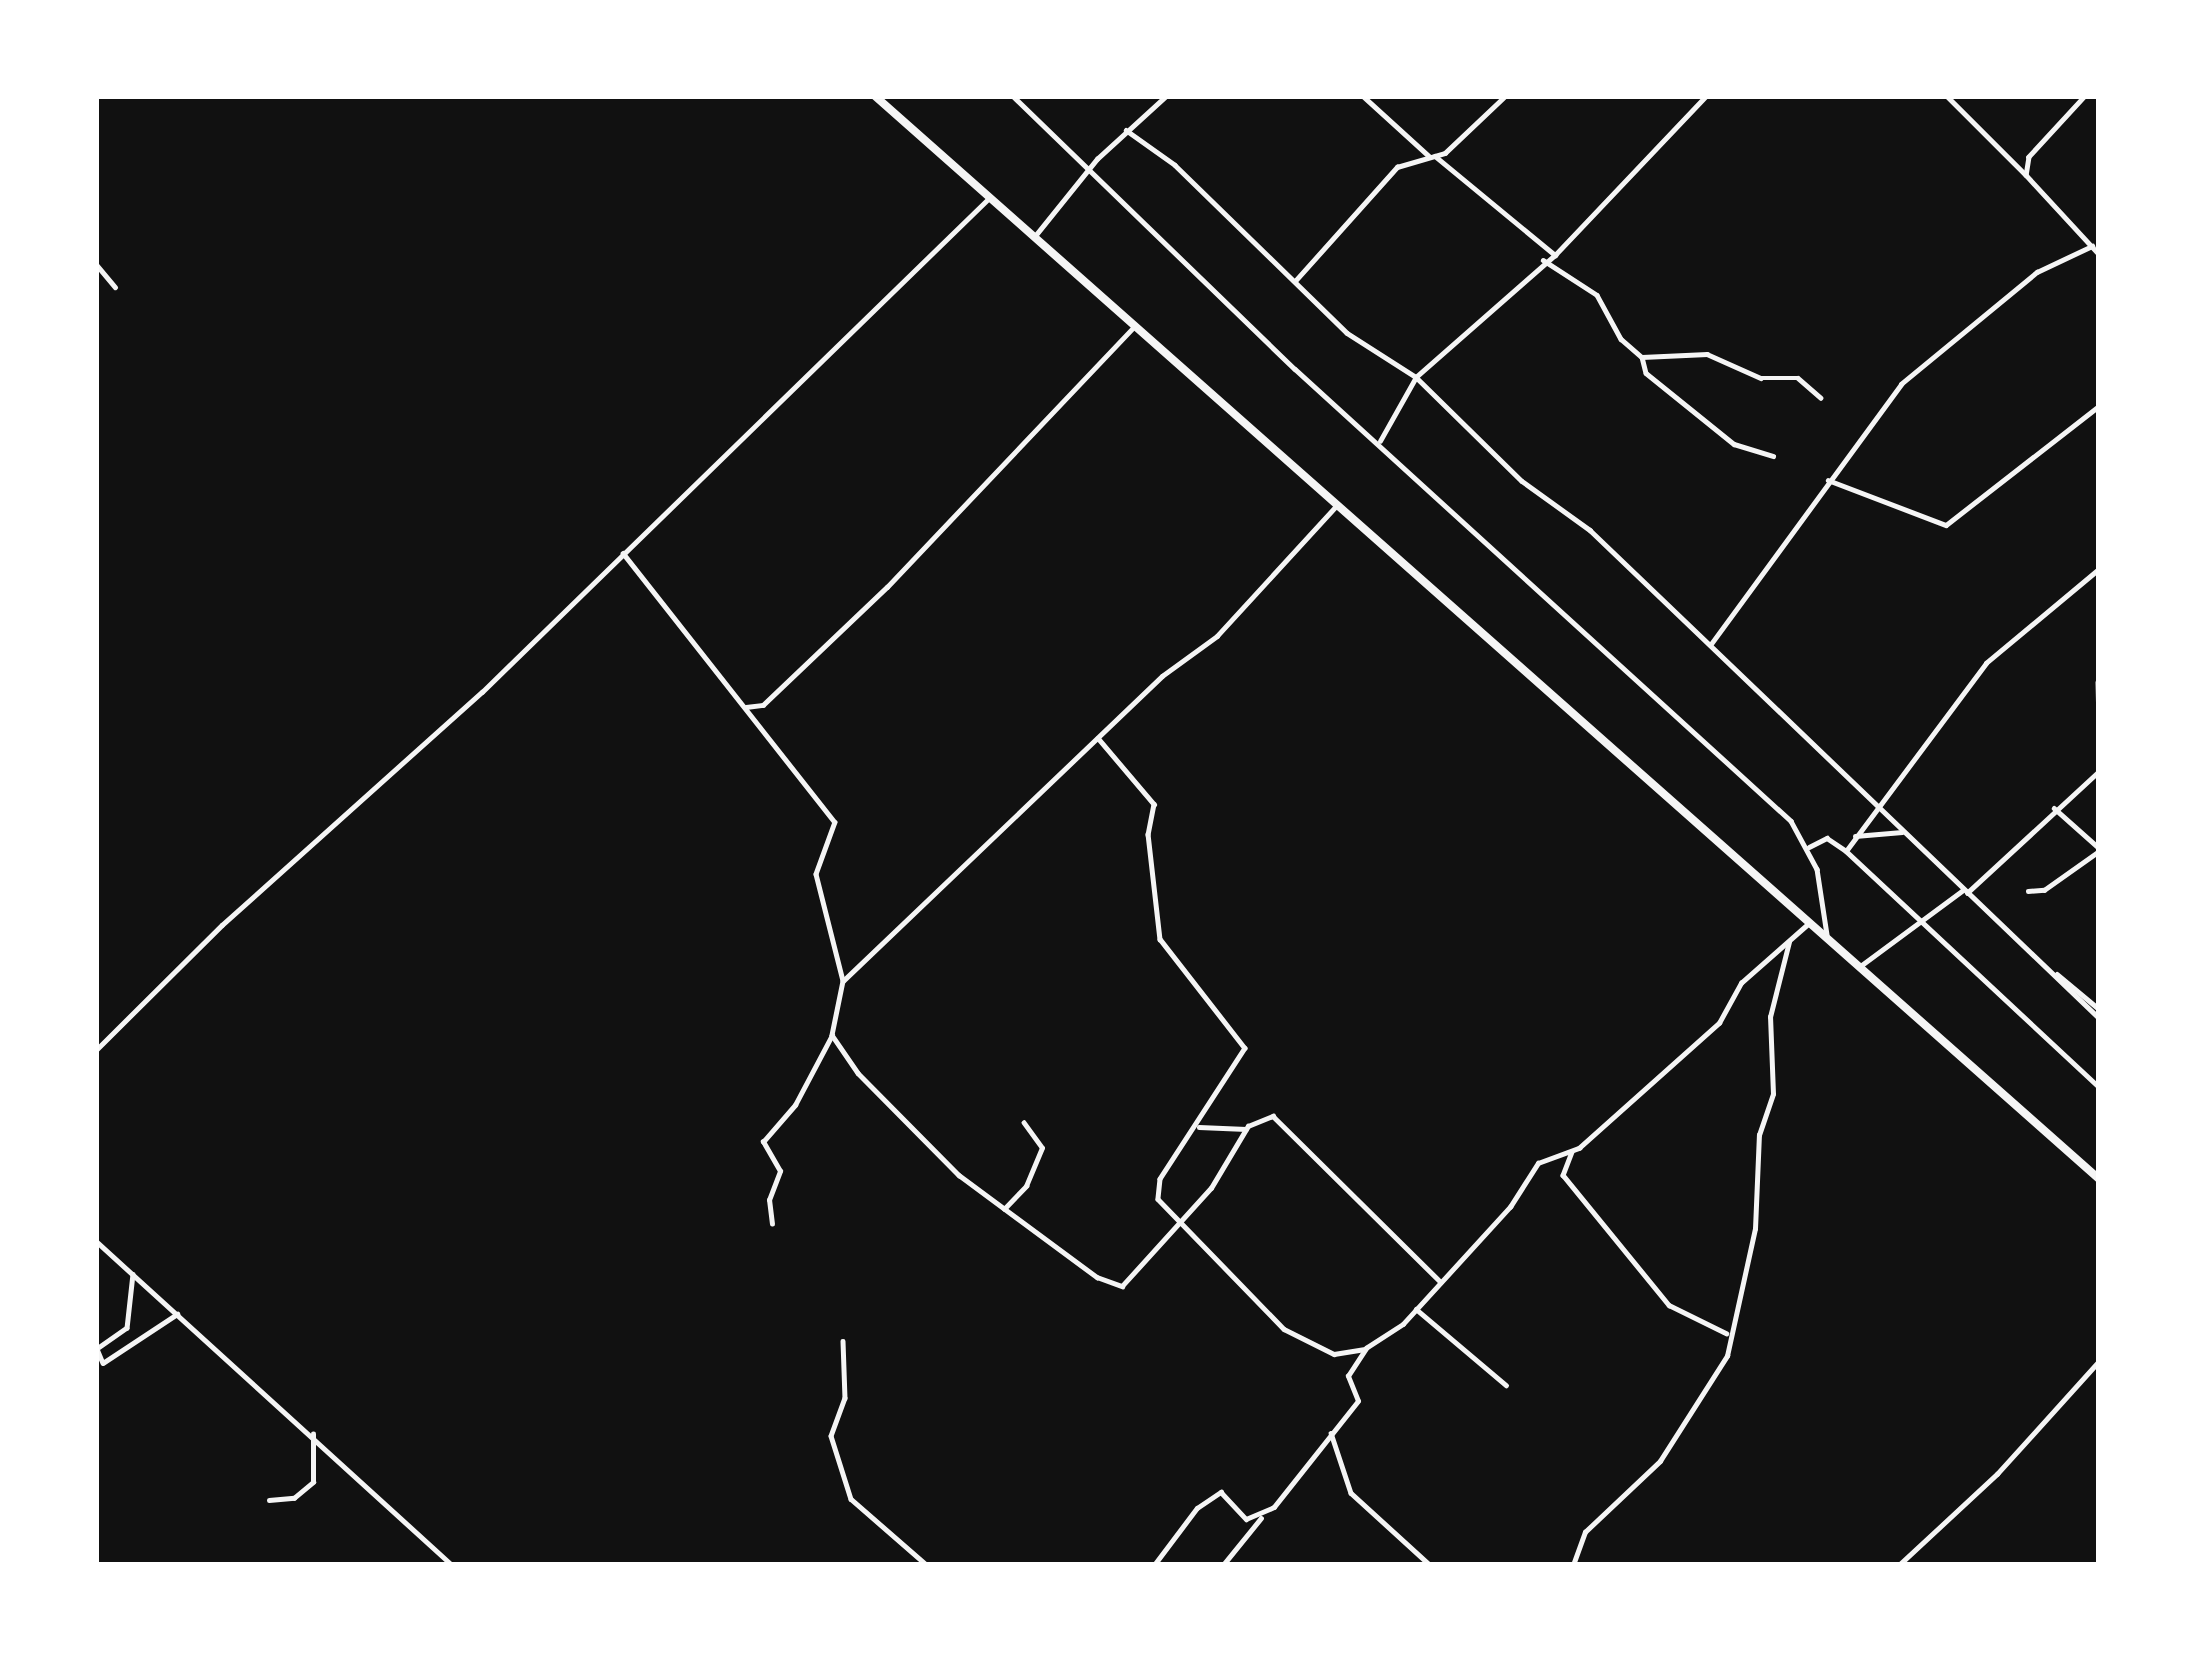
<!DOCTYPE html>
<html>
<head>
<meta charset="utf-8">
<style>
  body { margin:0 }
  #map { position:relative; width:2195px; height:1661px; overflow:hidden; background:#111; font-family:"Asap Condensed",sans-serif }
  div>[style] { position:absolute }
  .minor>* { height:4.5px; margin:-2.25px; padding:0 2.25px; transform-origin:2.25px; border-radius:2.25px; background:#f5f5f5 }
  .trunk>* { height:8px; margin:-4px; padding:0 4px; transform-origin:4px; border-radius:4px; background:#f5f5f5 }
  span { translate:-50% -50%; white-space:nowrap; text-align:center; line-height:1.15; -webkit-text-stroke:12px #fff; paint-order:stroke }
  .frame { position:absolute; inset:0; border:99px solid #fff; pointer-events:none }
</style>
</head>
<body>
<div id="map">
  <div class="minor">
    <div style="left:1013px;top:96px;width:392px;rotate:44.1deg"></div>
    <div style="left:1295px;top:369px;width:671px;rotate:42.34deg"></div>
    <div style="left:1791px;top:821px;width:55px;rotate:61.6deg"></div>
    <div style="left:1817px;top:869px;width:66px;rotate:81.3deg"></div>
    <div style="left:1363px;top:96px;width:89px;rotate:42.3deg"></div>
    <div style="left:1947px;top:96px;width:112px;rotate:45deg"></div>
    <div style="left:2085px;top:96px;width:83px;rotate:132.6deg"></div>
    <div style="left:2029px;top:157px;width:18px;rotate:99deg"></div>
    <div style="left:2026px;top:175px;width:108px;rotate:47.3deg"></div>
    <div style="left:1126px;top:130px;width:60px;rotate:35.5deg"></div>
    <div style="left:1175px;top:165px;width:240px;rotate:44.3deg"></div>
    <div style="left:1347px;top:333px;width:82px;rotate:32.5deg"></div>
    <div style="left:1416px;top:377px;width:148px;rotate:44.5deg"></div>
    <div style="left:1522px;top:481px;width:84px;rotate:35.8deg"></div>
    <div style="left:1590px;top:530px;width:705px;rotate:43.79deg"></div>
    <div style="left:1435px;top:156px;width:156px;rotate:39.5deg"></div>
    <div style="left:1035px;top:236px;width:99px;rotate:-51.2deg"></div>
    <div style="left:1097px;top:159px;width:93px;rotate:-42.4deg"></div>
    <div style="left:1543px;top:260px;width:64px;rotate:32.9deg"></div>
    <div style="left:1597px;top:295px;width:50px;rotate:61.4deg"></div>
    <div style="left:1621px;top:339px;width:28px;rotate:41deg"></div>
    <div style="left:1642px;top:357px;width:65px;rotate:-2.6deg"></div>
    <div style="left:1707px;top:354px;width:59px;rotate:24deg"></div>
    <div style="left:1761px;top:378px;width:37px"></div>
    <div style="left:1798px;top:378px;width:30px;rotate:41deg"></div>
    <div style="left:96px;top:264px;width:30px;rotate:50deg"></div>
    <div style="left:1296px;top:280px;width:152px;rotate:-48.2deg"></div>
    <div style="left:1397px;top:167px;width:50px;rotate:-16.3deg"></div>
    <div style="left:1445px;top:153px;width:83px;rotate:-43.5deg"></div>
    <div style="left:1642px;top:357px;width:16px;rotate:76deg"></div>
    <div style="left:1646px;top:373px;width:113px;rotate:38.9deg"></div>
    <div style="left:1734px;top:444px;width:41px;rotate:17.1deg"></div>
    <div style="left:1380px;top:441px;width:73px;rotate:-60.6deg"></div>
    <div style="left:1416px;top:377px;width:185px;rotate:-41.3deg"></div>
    <div style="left:1555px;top:255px;width:219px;rotate:-46.5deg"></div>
    <div style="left:1828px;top:480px;width:126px;rotate:20.9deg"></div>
    <div style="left:1946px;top:525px;width:194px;rotate:-37.9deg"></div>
    <div style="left:623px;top:553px;width:342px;rotate:51.8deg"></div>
    <div style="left:835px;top:822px;width:55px;rotate:110.1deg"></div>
    <div style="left:816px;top:874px;width:110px;rotate:75.8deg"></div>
    <div style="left:843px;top:981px;width:55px;rotate:101.5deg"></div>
    <div style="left:832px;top:1035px;width:46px;rotate:55.6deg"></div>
    <div style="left:858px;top:1073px;width:144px;rotate:45.3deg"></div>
    <div style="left:959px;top:1175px;width:172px;rotate:36.5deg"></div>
    <div style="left:1097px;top:1277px;width:27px;rotate:20deg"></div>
    <div style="left:1122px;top:1286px;width:132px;rotate:-47.8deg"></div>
    <div style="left:1211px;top:1188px;width:72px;rotate:-59.2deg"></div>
    <div style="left:1248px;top:1126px;width:27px;rotate:-22deg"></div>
    <div style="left:1273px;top:1116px;width:236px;rotate:44.7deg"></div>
    <div style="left:1711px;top:644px;width:322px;rotate:-53.8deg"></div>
    <div style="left:1901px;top:384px;width:176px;rotate:-39.5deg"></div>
    <div style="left:2037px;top:272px;width:61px;rotate:-25.3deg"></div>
    <div style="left:2098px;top:682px;width:40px;rotate:88.6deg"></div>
    <div style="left:746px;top:707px;width:17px;rotate:-7deg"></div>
    <div style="left:763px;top:705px;width:171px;rotate:-43.6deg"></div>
    <div style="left:887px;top:587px;width:357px;rotate:-46.5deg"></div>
    <div style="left:1098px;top:738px;width:87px;rotate:49.7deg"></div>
    <div style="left:1154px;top:804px;width:31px;rotate:101deg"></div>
    <div style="left:1148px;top:834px;width:106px;rotate:83.5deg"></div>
    <div style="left:1160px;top:939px;width:138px;rotate:52.1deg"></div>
    <div style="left:1245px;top:1048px;width:156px;rotate:123deg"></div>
    <div style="left:1160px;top:1179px;width:20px;rotate:96deg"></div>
    <div style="left:1158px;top:1199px;width:181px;rotate:45.9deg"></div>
    <div style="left:1284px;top:1329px;width:56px;rotate:26.6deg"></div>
    <div style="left:1334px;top:1354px;width:31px;rotate:-9deg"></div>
    <div style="left:2054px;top:808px;width:60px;rotate:41.6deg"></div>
    <div style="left:1855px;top:836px;width:47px;rotate:-4.9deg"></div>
    <div style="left:1809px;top:847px;width:20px;rotate:-27deg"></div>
    <div style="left:1827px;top:838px;width:23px;rotate:34deg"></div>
    <div style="left:1846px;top:851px;width:346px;rotate:43deg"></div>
    <div style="left:1846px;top:851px;width:234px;rotate:-53.3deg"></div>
    <div style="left:1986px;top:663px;width:147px;rotate:-39.8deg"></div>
    <div style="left:2028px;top:891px;width:16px;rotate:-4deg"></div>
    <div style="left:2044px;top:890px;width:67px;rotate:-35.3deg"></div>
    <div style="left:1967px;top:893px;width:180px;rotate:-42.7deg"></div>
    <div style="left:1859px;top:967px;width:129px;rotate:-36.5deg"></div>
    <div style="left:2057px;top:974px;width:55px;rotate:39.8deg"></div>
    <div style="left:843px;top:981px;width:441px;rotate:-43.7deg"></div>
    <div style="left:1162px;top:676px;width:68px;rotate:-36deg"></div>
    <div style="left:1217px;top:636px;width:175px;rotate:-47.5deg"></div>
    <div style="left:96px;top:1050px;width:177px;rotate:-44.8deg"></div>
    <div style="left:222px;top:925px;width:349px;rotate:-41.9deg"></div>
    <div style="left:482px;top:692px;width:706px;rotate:-44.25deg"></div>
    <div style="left:1199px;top:1127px;width:47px;rotate:2.4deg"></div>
    <div style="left:1572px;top:1152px;width:25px;rotate:111deg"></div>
    <div style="left:1563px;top:1175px;width:168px;rotate:50.8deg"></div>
    <div style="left:1669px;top:1305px;width:64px;rotate:26.2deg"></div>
    <div style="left:1004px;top:1209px;width:32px;rotate:-46deg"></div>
    <div style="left:1026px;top:1186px;width:41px;rotate:-67.2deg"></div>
    <div style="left:1042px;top:1148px;width:31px;rotate:-126deg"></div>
    <div style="left:772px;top:1224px;width:24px;rotate:-97deg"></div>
    <div style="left:769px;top:1200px;width:31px;rotate:-69deg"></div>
    <div style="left:780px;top:1171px;width:34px;rotate:-120deg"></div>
    <div style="left:763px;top:1142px;width:49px;rotate:-49.1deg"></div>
    <div style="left:795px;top:1105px;width:79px;rotate:-62.1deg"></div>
    <div style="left:96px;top:1241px;width:481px;rotate:42.3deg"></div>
    <div style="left:133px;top:1274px;width:54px;rotate:96.3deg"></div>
    <div style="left:127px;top:1328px;width:37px;rotate:145deg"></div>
    <div style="left:97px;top:1349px;width:15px;rotate:67deg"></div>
    <div style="left:103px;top:1363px;width:89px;rotate:-33.5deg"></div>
    <div style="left:1416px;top:1309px;width:118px;rotate:40.2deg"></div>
    <div style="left:843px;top:1341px;width:57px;rotate:88deg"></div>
    <div style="left:845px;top:1398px;width:40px;rotate:110.2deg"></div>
    <div style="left:831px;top:1436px;width:66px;rotate:72.4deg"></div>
    <div style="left:851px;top:1499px;width:101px;rotate:41deg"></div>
    <div style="left:1331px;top:1433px;width:63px;rotate:71.6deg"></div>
    <div style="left:1351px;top:1493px;width:107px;rotate:42.3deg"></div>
    <div style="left:269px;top:1500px;width:25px;rotate:-5deg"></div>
    <div style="left:294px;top:1498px;width:25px;rotate:-40deg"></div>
    <div style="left:313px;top:1482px;width:48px;rotate:-90deg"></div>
    <div style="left:1154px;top:1565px;width:71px;rotate:-53deg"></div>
    <div style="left:1197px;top:1508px;width:29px;rotate:-34deg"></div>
    <div style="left:1221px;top:1492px;width:37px;rotate:47deg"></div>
    <div style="left:1246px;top:1519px;width:30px;rotate:-23deg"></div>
    <div style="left:1274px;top:1507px;width:135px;rotate:-51.6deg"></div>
    <div style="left:1358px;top:1401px;width:27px;rotate:-112deg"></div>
    <div style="left:1348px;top:1376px;width:33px;rotate:-57deg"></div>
    <div style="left:1366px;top:1348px;width:44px;rotate:-33deg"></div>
    <div style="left:1403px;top:1324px;width:159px;rotate:-47.6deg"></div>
    <div style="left:1510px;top:1207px;width:52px;rotate:-57.5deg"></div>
    <div style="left:1538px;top:1163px;width:44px;rotate:-20.1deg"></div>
    <div style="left:1579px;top:1148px;width:188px;rotate:-41.8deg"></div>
    <div style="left:1719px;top:1023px;width:46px;rotate:-61.2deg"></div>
    <div style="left:1741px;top:983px;width:89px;rotate:-41.4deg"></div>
    <div style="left:1223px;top:1565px;width:60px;rotate:-51deg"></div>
    <div style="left:1573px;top:1565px;width:35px;rotate:-70deg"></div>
    <div style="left:1585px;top:1532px;width:103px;rotate:-43.4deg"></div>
    <div style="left:1660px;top:1461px;width:125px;rotate:-57.5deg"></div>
    <div style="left:1727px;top:1356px;width:130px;rotate:-77.6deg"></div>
    <div style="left:1755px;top:1229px;width:94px;rotate:-87.6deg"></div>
    <div style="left:1759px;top:1135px;width:43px;rotate:-71.1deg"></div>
    <div style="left:1773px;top:1094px;width:77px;rotate:-92.2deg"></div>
    <div style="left:1770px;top:1017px;width:77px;rotate:-75.8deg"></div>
    <div style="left:1899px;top:1565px;width:134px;rotate:-42.9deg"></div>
    <div style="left:1997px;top:1474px;width:152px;rotate:-47.9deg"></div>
  </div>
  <div class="trunk">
    <div style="left:875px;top:96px;width:1634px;rotate:41.5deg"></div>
  </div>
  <div class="frame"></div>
</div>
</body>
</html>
